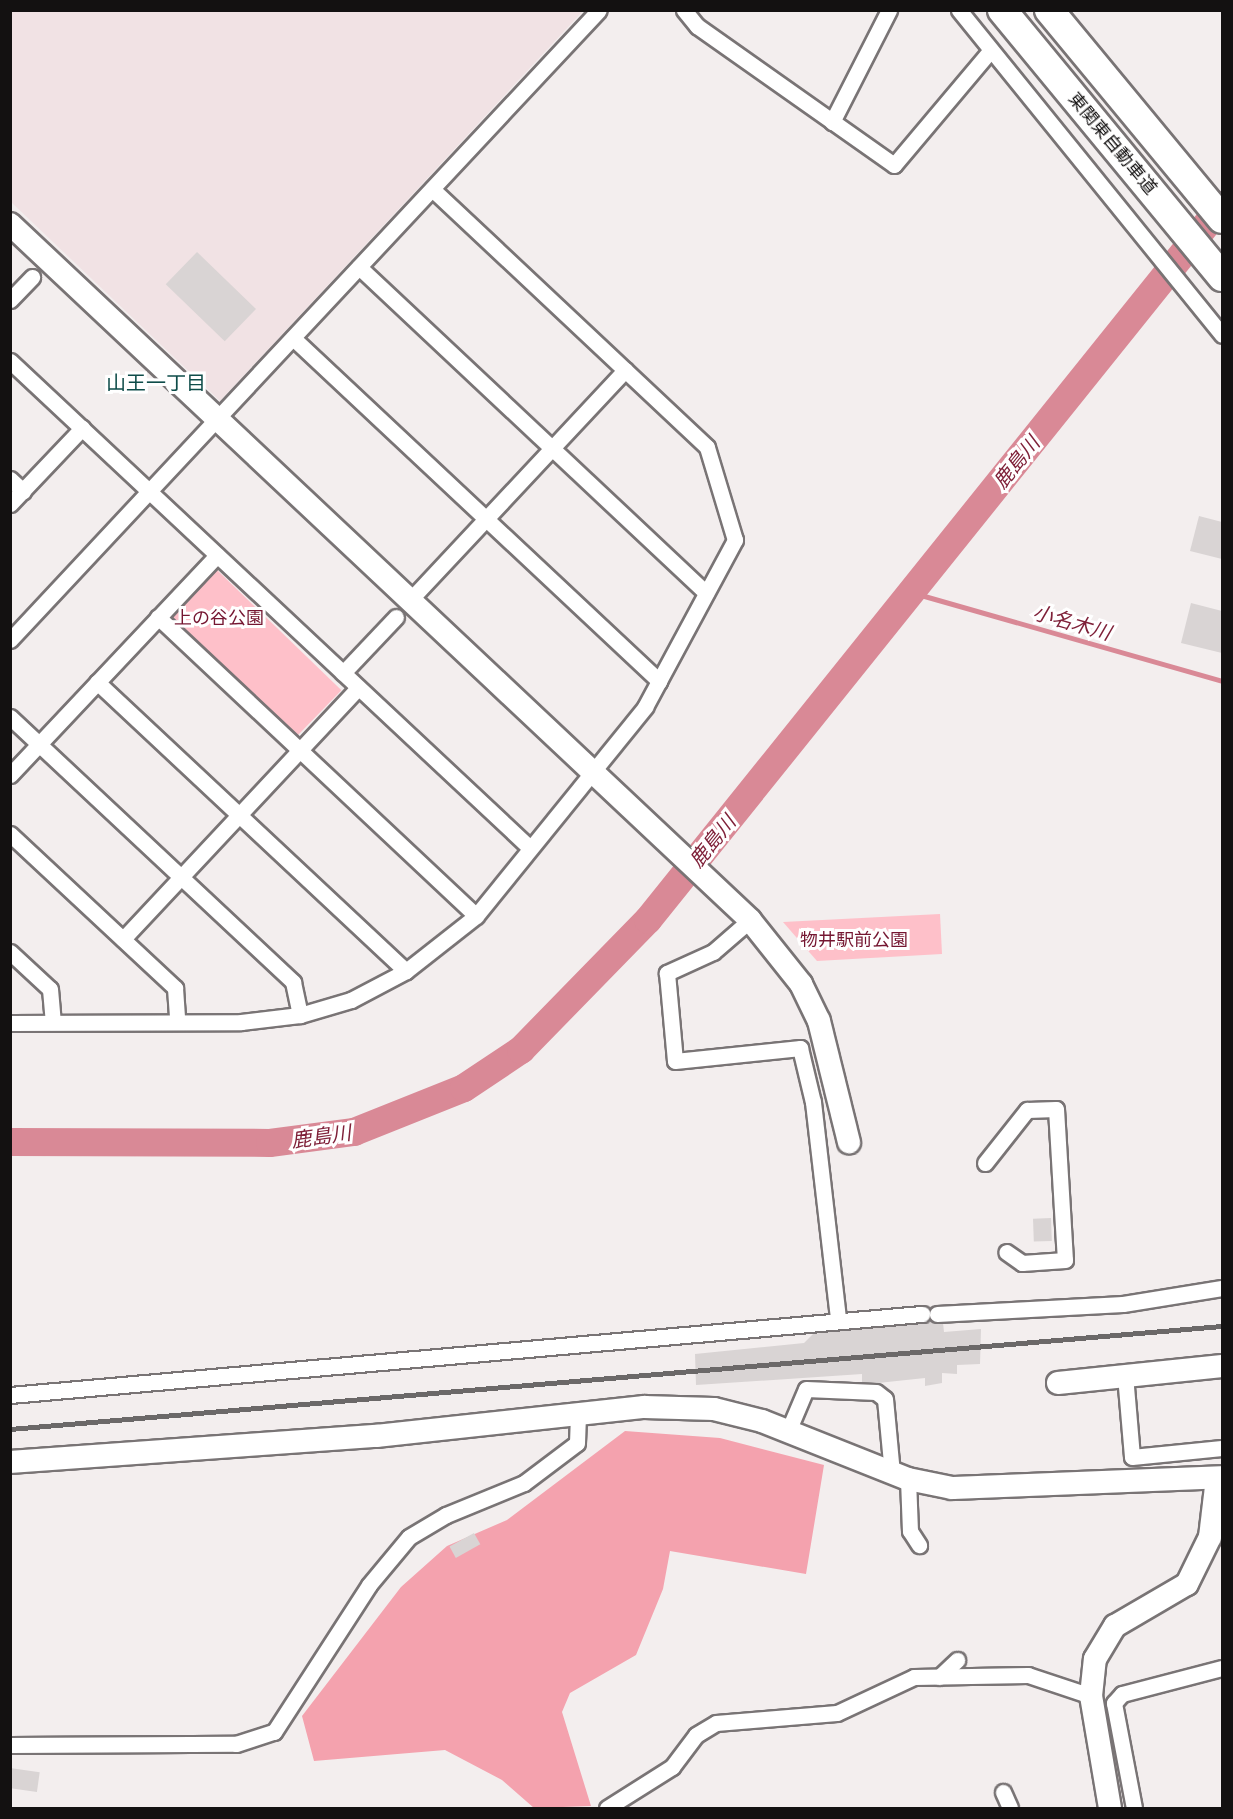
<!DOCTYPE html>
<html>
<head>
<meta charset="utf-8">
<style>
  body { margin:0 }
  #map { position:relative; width:1233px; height:1819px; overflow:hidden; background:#f3eeee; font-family:Manrope,"Noto Sans JP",sans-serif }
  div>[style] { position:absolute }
  .built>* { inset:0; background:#f1e2e4 }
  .green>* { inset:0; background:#fec0c9; transform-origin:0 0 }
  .forest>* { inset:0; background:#f4a2ae }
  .stream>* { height:4.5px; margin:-2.25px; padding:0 2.25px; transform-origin:2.25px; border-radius:2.25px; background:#d98996 }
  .river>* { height:28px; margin:-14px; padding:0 14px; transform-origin:14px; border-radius:14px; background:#d98996 }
  .building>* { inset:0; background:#d9d4d4; transform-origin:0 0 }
  .roads { filter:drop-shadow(2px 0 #797475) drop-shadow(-2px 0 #797475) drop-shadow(0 2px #797475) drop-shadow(0 -2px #797475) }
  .street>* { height:15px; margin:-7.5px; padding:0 7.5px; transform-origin:7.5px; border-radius:7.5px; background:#fff }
  .secondary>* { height:22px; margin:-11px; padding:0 11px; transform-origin:11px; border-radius:11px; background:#fff }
  .highway>* { height:28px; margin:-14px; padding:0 14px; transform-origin:14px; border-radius:14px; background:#fff }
  .rail>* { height:4.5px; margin:-2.25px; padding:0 2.25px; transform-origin:2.25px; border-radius:2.25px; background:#6b6868 }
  span { translate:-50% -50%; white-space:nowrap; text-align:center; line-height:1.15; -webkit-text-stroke:6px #fff; paint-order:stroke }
  .street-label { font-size:18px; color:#131111 }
  .park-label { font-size:18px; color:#751631 }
  .neighbourhood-label { font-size:20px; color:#0e4c49 }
  .water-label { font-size:20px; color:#7f2139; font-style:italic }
  .frame { position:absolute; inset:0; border:12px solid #131111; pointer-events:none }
</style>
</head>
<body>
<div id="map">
  <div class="built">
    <div style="clip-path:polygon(10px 11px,583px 11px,220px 401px,11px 202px)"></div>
  </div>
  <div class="green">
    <div style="left:217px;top:570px;width:173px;height:67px;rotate:44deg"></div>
    <div style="clip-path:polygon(940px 914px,942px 954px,817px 961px,783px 922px)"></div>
  </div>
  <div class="forest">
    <div style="clip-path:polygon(625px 1431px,720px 1438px,824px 1465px,806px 1574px,670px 1551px,663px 1589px,636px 1655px,570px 1693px,562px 1712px,591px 1806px,534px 1808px,502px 1780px,445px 1750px,314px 1761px,302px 1716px,401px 1587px,447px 1546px,507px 1520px)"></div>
  </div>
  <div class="stream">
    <div style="left:914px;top:593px;width:320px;rotate:15.9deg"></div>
  </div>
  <div class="river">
    <div style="left:10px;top:1142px;width:260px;rotate:0.2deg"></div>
    <div style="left:270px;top:1143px;width:85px;rotate:-7.5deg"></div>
    <div style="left:354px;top:1132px;width:118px;rotate:-21.8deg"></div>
    <div style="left:464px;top:1088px;width:69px;rotate:-33.7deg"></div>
    <div style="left:521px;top:1050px;width:182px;rotate:-45.7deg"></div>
    <div style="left:648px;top:920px;width:917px;rotate:-51.24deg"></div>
  </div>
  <div class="building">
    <div style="left:197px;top:252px;width:82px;height:45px;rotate:44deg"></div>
    <div style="clip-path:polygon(1199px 516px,1222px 522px,1222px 559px,1190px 551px)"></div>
    <div style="clip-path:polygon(1191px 603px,1222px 611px,1222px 653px,1181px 643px)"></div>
    <div style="left:1051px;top:1218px;width:23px;height:18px;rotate:88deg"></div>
    <div style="clip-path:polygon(929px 1320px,943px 1323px,944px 1332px,981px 1329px,980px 1364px,957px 1365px,957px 1374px,942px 1373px,942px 1383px,925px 1386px,925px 1378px,878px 1383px,862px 1382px,862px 1374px,696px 1385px,695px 1354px,804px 1343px,813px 1334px)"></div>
    <div style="left:474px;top:1533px;width:13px;height:28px;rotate:61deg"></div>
    <div style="left:10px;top:1768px;width:30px;height:20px;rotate:8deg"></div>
  </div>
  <div class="roads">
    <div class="street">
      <div style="left:684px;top:10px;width:21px;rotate:51deg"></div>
      <div style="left:697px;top:26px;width:241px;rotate:35.2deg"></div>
      <div style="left:894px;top:165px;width:150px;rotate:-49.9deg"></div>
      <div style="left:959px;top:10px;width:418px;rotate:51deg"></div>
      <div style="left:832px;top:122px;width:126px;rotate:-63deg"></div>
      <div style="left:359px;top:267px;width:476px;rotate:43.2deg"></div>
      <div style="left:10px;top:300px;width:32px;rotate:-46deg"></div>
      <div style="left:293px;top:338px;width:502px;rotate:43.14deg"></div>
      <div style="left:10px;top:361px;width:712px;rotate:43.12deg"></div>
      <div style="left:10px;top:479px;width:18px;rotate:43deg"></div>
      <div style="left:10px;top:504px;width:105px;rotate:-46.5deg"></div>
      <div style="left:410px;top:600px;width:315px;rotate:-46.9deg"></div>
      <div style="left:158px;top:617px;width:436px;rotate:43.2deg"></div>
      <div style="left:10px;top:640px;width:862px;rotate:-46.93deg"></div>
      <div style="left:343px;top:673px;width:77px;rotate:-46.6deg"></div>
      <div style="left:97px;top:682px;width:423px;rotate:43.1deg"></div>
      <div style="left:10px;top:717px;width:388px;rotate:43.1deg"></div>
      <div style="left:293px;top:982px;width:34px;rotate:78deg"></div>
      <div style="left:10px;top:775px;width:302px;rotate:-46.7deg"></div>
      <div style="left:10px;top:834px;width:226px;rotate:43deg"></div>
      <div style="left:175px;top:988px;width:32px;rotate:86deg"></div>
      <div style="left:750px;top:920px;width:49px;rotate:139.1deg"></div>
      <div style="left:713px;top:952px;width:51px;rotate:155.5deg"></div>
      <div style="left:667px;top:973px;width:88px;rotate:84.8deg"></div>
      <div style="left:675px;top:1061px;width:126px;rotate:-5.9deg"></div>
      <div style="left:800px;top:1048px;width:56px;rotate:76.5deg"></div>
      <div style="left:813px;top:1102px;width:217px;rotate:83.4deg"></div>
      <div style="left:123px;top:939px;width:344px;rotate:-46.9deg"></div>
      <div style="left:10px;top:952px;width:54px;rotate:42.8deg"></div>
      <div style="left:50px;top:989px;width:33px;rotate:85deg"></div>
      <div style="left:10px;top:1023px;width:231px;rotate:-0.2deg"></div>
      <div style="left:241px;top:1022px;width:59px;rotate:-6.8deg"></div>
      <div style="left:300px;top:1015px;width:53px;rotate:-16.4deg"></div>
      <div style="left:351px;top:1000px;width:62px;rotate:-27.8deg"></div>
      <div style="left:406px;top:971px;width:89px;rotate:-38.2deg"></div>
      <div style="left:476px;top:916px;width:269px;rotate:-51deg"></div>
      <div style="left:645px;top:707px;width:190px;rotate:-61.7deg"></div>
      <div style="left:735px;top:540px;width:97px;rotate:-106.8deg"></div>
      <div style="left:707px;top:447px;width:377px;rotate:-136.8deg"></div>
      <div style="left:985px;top:1163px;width:68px;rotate:-51.6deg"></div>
      <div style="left:1027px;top:1110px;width:29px;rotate:-2deg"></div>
      <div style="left:1056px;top:1109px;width:151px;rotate:86.6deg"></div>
      <div style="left:1065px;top:1260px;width:43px;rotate:176deg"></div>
      <div style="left:1022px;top:1263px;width:19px;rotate:-145deg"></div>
      <div style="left:937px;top:1314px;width:186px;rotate:-3.1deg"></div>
      <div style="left:1123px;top:1304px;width:100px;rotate:-9.2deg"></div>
      <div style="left:1125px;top:1375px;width:82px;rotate:85.1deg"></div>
      <div style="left:1132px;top:1457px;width:90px;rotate:-5.7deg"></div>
      <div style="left:10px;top:1395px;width:916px;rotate:-5.08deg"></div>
      <div style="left:789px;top:1429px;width:43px;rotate:-67deg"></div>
      <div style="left:806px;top:1389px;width:70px;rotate:2.5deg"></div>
      <div style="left:876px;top:1392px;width:11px;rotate:38deg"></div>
      <div style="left:885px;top:1399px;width:74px;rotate:84.6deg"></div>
      <div style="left:908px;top:1479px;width:52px;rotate:87.8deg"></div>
      <div style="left:910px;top:1531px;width:17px;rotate:57deg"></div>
      <div style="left:939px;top:1677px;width:25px;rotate:-43deg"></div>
      <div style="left:10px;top:1745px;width:226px;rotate:-0.3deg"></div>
      <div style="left:236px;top:1744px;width:40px;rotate:-18deg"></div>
      <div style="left:274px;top:1732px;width:175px;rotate:-57.1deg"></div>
      <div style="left:369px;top:1585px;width:62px;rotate:-50.2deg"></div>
      <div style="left:409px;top:1537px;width:43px;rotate:-30.7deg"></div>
      <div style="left:446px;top:1515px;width:84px;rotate:-22.3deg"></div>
      <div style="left:524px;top:1483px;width:66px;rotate:-37deg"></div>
      <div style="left:577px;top:1443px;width:31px;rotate:-88deg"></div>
      <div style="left:1003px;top:1792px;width:17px;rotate:66deg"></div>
      <div style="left:607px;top:1808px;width:77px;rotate:-32.2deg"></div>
      <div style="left:672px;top:1767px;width:40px;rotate:-53deg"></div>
      <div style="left:696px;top:1735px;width:23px;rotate:-31deg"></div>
      <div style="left:716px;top:1723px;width:121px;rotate:-4.7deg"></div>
      <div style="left:837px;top:1713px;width:85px;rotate:-25.1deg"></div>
      <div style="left:914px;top:1677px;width:114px;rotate:-1deg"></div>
      <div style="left:1028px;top:1675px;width:66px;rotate:18.4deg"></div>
      <div style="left:1134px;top:1808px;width:107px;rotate:-100.8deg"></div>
      <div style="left:1114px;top:1703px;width:12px;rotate:-48deg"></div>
      <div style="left:1122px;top:1694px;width:103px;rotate:-14.6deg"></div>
    </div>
    <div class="secondary">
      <div style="left:10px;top:224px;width:1016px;rotate:43.24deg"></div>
      <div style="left:750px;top:920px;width:82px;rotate:51.4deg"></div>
      <div style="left:801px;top:984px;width:41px;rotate:64.1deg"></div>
      <div style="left:819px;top:1021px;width:125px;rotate:76.1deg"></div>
      <div style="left:1058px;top:1383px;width:165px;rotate:-5.9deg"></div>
      <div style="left:10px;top:1462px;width:367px;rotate:-4.1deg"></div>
      <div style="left:376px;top:1436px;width:270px;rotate:-6.2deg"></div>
      <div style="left:644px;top:1407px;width:70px;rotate:1.6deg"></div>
      <div style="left:714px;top:1409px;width:49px;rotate:14deg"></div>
      <div style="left:762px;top:1421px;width:157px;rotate:21.7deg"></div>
      <div style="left:908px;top:1479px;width:45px;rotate:11.6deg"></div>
      <div style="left:952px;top:1488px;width:270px;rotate:-2.3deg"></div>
      <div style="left:1110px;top:1808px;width:114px;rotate:-99.6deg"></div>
      <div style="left:1091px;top:1696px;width:37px;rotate:-84deg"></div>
      <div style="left:1095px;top:1659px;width:39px;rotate:-59deg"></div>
      <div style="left:1115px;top:1626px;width:83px;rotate:-30.3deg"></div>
      <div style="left:1187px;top:1584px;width:52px;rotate:-63.9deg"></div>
      <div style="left:1210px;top:1537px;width:59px;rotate:-83.2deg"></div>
    </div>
    <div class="highway">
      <div style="left:1002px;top:10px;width:346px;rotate:50.5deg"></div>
      <div style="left:1049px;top:10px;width:271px;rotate:50.4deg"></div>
    </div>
  </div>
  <div class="rail">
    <div style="left:10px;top:1429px;width:1216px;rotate:-4.86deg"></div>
  </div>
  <div class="street-label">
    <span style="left:1113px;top:143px;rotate:50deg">東関東自動車道</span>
  </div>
  <div class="park-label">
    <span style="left:219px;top:617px">上の谷公園</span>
    <span style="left:854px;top:939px">物井駅前公園</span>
  </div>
  <div class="neighbourhood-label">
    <span style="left:156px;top:382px">山王一丁目</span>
  </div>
  <div class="water-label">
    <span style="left:1016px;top:462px;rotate:-51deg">鹿島川</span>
    <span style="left:1072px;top:622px;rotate:16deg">小名木川</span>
    <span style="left:712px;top:841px;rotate:-51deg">鹿島川</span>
    <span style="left:321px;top:1136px;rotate:-8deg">鹿島川</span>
  </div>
  <div class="frame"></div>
</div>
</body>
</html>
